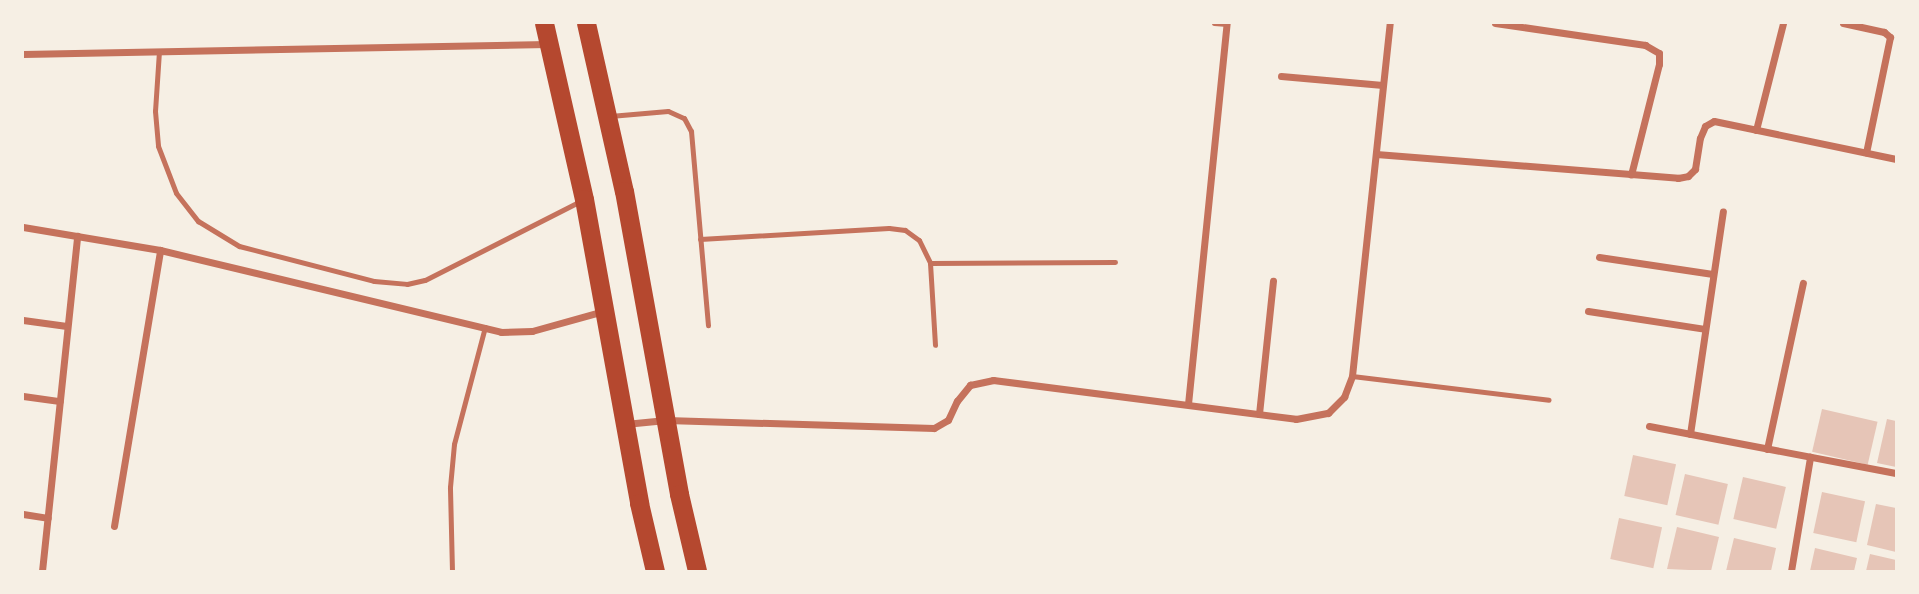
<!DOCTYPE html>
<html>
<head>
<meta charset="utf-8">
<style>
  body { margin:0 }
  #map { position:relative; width:1919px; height:594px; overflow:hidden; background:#f6efe4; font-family:Quicksand,sans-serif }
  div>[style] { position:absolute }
  .building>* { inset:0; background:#e6c5b7; transform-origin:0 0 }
  .service>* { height:5px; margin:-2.5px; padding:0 2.5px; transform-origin:2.5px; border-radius:2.5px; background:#c5725c }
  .minor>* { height:7px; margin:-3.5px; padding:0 3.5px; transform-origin:3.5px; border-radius:3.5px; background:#c5725c }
  .trunk>* { height:19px; margin:-9.5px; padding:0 9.5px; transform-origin:9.5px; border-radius:9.5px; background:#b5482f }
  span { translate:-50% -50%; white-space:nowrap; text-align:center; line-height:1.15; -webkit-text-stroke:7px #f6efe4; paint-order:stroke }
  .frame { position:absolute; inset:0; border:24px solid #f6efe4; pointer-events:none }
</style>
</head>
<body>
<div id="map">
  <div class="building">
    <div style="left:1822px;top:409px;width:57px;height:44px;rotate:13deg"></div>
    <div style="clip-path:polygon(1887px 419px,1896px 421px,1896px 467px,1877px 463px)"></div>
    <div style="left:1633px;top:455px;width:44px;height:42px;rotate:12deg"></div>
    <div style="left:1685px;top:474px;width:44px;height:42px;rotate:13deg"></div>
    <div style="left:1743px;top:477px;width:44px;height:43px;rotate:13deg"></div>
    <div style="left:1822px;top:492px;width:44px;height:42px;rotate:12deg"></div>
    <div style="clip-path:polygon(1876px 504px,1896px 508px,1896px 552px,1867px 545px)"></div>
    <div style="left:1619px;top:518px;width:44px;height:42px;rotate:12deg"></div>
    <div style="clip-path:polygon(1677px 527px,1719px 537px,1711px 571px,1667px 569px)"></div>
    <div style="clip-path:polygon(1734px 538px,1776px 548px,1771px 571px,1726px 571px)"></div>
    <div style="clip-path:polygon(1815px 548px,1857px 558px,1854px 571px,1810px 571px)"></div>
    <div style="clip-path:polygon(1870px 554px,1896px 560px,1896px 571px,1866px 571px)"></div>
  </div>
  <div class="service">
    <div style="left:1214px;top:23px;width:13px;rotate:4deg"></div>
    <div style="left:159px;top:51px;width:60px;rotate:93.8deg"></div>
    <div style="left:155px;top:111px;width:35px;rotate:85deg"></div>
    <div style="left:158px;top:146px;width:50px;rotate:69deg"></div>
    <div style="left:176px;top:193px;width:36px;rotate:52deg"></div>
    <div style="left:198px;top:221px;width:48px;rotate:31.4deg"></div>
    <div style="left:239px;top:246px;width:139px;rotate:14.5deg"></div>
    <div style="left:374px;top:281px;width:33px;rotate:5deg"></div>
    <div style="left:407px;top:284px;width:18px;rotate:-13deg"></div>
    <div style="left:425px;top:280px;width:175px;rotate:-26.9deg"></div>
    <div style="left:610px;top:116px;width:58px;rotate:-4.9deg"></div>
    <div style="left:668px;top:111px;width:17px;rotate:24deg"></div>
    <div style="left:684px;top:118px;width:15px;rotate:62deg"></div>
    <div style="left:691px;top:131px;width:195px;rotate:85deg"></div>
    <div style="left:700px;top:239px;width:189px;rotate:-3.3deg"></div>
    <div style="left:889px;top:228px;width:16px;rotate:7deg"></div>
    <div style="left:905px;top:230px;width:17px;rotate:36deg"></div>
    <div style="left:919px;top:240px;width:25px;rotate:64deg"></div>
    <div style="left:930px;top:263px;width:82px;rotate:86.5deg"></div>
    <div style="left:930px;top:263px;width:185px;rotate:-0.3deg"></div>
    <div style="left:1352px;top:376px;width:198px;rotate:6.9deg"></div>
    <div style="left:452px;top:571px;width:84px;rotate:-91.4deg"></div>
    <div style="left:450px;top:487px;width:43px;rotate:-84.7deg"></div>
    <div style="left:454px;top:444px;width:121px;rotate:-75.2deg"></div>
  </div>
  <div class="minor">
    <div style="left:1495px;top:23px;width:152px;rotate:8.3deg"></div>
    <div style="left:1645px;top:45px;width:16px;rotate:30deg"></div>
    <div style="left:1659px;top:53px;width:11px;rotate:90deg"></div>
    <div style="left:1659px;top:64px;width:114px;rotate:104.2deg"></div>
    <div style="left:1843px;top:23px;width:42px;rotate:12.4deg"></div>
    <div style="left:1884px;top:32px;width:8px;rotate:40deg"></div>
    <div style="left:1890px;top:37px;width:118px;rotate:101.7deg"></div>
    <div style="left:23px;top:54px;width:524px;rotate:-1.09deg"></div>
    <div style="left:1281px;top:76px;width:102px;rotate:5deg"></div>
    <div style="left:1756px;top:130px;width:110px;rotate:-75.8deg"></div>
    <div style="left:1376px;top:154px;width:303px;rotate:4.5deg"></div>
    <div style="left:1678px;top:178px;width:10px;rotate:-11deg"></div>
    <div style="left:1688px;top:176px;width:10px;rotate:-45deg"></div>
    <div style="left:1695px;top:169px;width:31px;rotate:-81deg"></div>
    <div style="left:1700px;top:138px;width:13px;rotate:-67deg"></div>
    <div style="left:1705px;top:126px;width:10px;rotate:-29deg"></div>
    <div style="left:1714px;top:121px;width:186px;rotate:11.8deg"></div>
    <div style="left:23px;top:227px;width:139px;rotate:9.5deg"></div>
    <div style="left:160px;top:250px;width:351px;rotate:13.5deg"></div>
    <div style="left:501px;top:332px;width:31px;rotate:-2deg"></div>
    <div style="left:532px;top:331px;width:75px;rotate:-15.5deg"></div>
    <div style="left:1599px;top:257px;width:115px;rotate:8.5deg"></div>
    <div style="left:1588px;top:311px;width:118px;rotate:8.7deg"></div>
    <div style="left:23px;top:320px;width:44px;rotate:7.8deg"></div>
    <div style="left:23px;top:396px;width:37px;rotate:8deg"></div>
    <div style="left:1188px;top:404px;width:383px;rotate:-84.2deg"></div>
    <div style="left:1259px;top:414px;width:134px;rotate:-84deg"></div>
    <div style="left:625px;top:424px;width:41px;rotate:-5.6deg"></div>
    <div style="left:666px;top:420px;width:268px;rotate:1.7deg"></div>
    <div style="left:934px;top:428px;width:16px;rotate:-30deg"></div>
    <div style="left:948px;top:420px;width:21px;rotate:-65deg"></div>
    <div style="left:957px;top:401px;width:21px;rotate:-51deg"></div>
    <div style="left:970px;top:385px;width:24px;rotate:-12deg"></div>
    <div style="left:993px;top:380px;width:305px;rotate:7.3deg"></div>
    <div style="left:1296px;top:419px;width:33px;rotate:-11deg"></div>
    <div style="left:1328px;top:413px;width:23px;rotate:-45deg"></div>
    <div style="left:1344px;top:397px;width:22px;rotate:-69deg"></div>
    <div style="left:1352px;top:376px;width:355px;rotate:-83.9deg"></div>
    <div style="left:1649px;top:426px;width:251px;rotate:10.8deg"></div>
    <div style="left:1690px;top:434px;width:225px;rotate:-81.6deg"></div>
    <div style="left:1767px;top:449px;width:170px;rotate:-77.8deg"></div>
    <div style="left:23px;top:514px;width:25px;rotate:9deg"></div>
    <div style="left:114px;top:526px;width:280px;rotate:-80.5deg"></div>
    <div style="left:42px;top:571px;width:337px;rotate:-84deg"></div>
    <div style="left:1791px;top:571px;width:116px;rotate:-80.5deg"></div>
  </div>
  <div class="trunk">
    <div style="left:544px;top:23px;width:180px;rotate:77.2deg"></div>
    <div style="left:584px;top:199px;width:309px;rotate:79.7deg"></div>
    <div style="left:639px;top:503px;width:70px;rotate:76.8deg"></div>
    <div style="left:586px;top:23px;width:172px;rotate:77.3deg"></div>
    <div style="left:624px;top:191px;width:308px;rotate:79.7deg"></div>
    <div style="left:679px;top:494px;width:79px;rotate:76.8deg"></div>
  </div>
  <div class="frame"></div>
</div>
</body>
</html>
